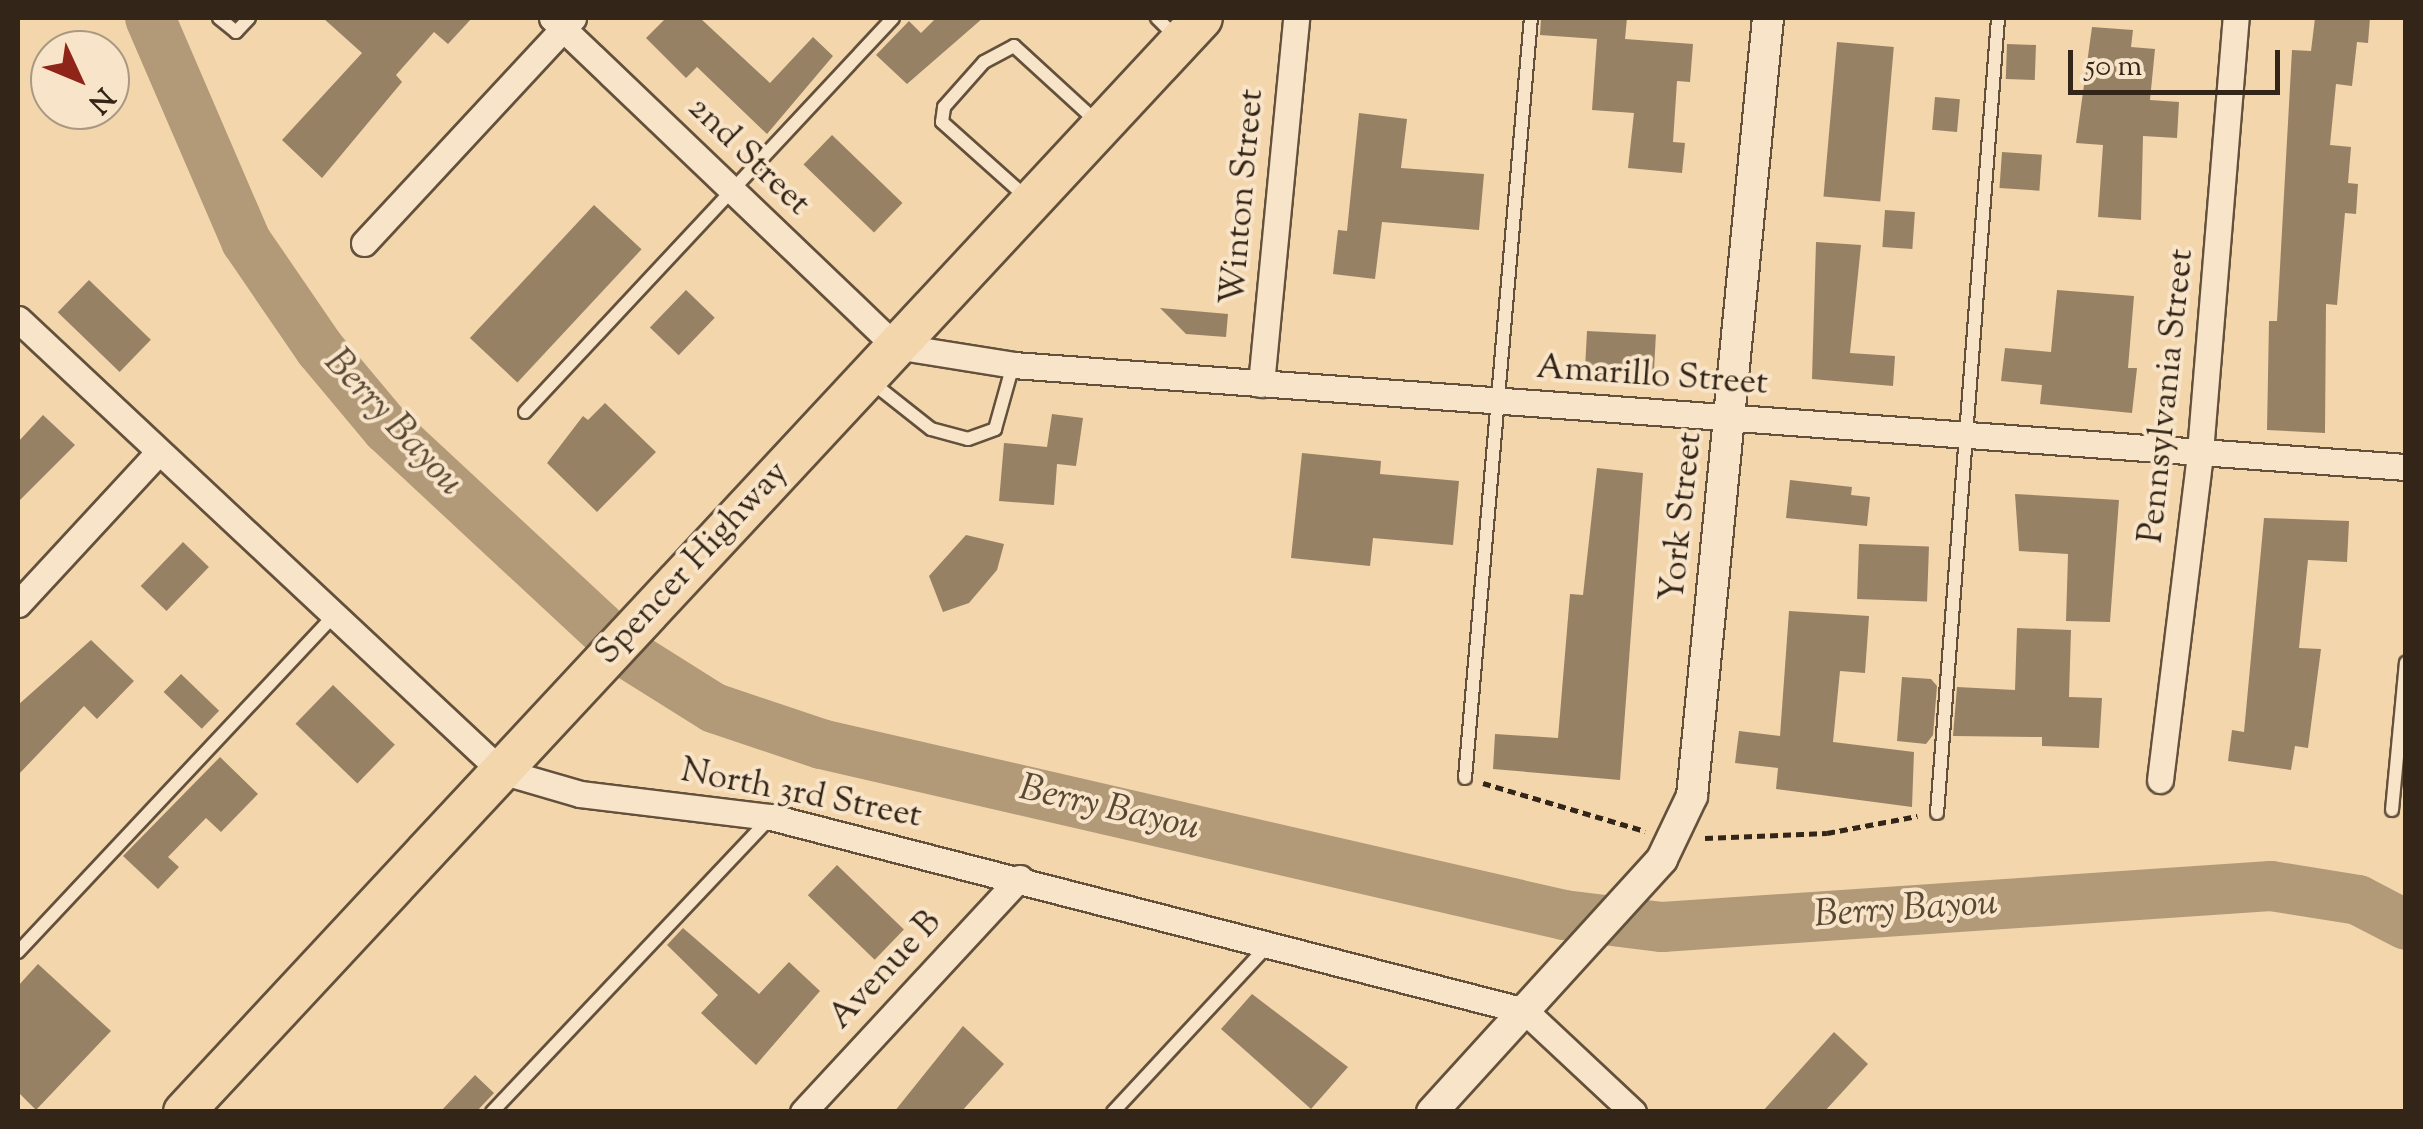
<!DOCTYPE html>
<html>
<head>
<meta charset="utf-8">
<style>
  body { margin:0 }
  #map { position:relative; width:2423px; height:1129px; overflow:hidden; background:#f4d6ac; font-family:"Sorts Mill Goudy",serif }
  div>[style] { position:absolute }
  .river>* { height:50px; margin:-25px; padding:0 25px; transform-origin:25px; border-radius:25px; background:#b29a79 }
  .building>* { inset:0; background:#978164; transform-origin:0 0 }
  .path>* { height:5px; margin-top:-2.5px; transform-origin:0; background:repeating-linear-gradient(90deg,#332517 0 8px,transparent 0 13px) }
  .roads { filter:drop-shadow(2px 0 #63513c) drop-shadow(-2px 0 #63513c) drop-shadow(0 2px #63513c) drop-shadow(0 -2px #63513c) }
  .service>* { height:12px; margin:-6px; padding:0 6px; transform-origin:6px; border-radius:6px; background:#f8e4c9 }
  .minor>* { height:25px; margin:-12.5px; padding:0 12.5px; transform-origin:12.5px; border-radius:12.5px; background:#f8e4c9 }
  .tertiary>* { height:30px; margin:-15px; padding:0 15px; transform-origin:15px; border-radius:15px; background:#f8e4c9 }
  .primary>* { height:40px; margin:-20px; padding:0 20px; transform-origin:20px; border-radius:20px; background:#f4d6ac }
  span { translate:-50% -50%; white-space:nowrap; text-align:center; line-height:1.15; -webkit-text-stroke:8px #f8e4c9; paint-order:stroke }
  .street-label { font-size:35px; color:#332517 }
  .water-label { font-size:38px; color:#594834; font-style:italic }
  .frame { position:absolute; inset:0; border:20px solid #332517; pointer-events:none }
  .north { position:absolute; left:30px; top:30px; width:100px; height:100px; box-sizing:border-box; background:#f8e4c9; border:2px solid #a99882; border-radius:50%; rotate:134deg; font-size:28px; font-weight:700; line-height:40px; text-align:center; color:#332517 }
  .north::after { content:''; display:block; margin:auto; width:35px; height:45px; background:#8f2418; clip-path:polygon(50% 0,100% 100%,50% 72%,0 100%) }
  .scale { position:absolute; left:2068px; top:50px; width:212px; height:45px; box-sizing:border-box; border:5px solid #332517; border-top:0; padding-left:12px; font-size:30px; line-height:35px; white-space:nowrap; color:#332517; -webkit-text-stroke:8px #f8e4c9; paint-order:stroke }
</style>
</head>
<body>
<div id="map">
  <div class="river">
    <div style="left:150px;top:18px;width:243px;rotate:66.7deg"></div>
    <div style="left:246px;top:241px;width:131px;rotate:55.6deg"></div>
    <div style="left:320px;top:349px;width:104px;rotate:50.1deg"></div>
    <div style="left:387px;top:429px;width:333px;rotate:42.9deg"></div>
    <div style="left:631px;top:656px;width:98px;rotate:32.1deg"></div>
    <div style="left:714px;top:708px;width:113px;rotate:18.6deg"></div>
    <div style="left:821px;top:744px;width:762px;rotate:12.96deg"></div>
    <div style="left:1564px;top:915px;width:99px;rotate:7deg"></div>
    <div style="left:1662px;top:927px;width:610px;rotate:-3.85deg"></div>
    <div style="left:2271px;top:886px;width:88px;rotate:9.1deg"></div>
    <div style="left:2358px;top:900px;width:54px;rotate:27.5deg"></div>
  </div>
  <div class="building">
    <div style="clip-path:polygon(323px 18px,472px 18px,448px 44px,434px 32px,396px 75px,402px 82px,322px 178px,282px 140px,362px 53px)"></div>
    <div style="clip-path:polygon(666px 18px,700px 18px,770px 83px,813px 37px,833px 56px,767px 134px,697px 67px,686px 78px,646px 38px)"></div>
    <div style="clip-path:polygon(936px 18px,983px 18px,907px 84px,876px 55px,909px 21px,921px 33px)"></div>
    <div style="clip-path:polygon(1541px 18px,1627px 18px,1625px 39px,1693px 44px,1690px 82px,1677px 81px,1673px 142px,1685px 143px,1682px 173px,1628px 168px,1634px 113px,1592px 110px,1597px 39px,1540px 35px)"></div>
    <div style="clip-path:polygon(2315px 18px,2370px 18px,2368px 43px,2357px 42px,2352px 86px,2336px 84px,2330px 145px,2351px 147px,2348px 183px,2358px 184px,2356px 214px,2345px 213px,2337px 305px,2326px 304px,2325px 433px,2267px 430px,2269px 321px,2277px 321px,2292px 50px,2311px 51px)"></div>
    <div style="clip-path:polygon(2092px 27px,2133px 30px,2131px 47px,2155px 49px,2150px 100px,2179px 102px,2177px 138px,2143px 136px,2141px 220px,2098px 217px,2103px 145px,2076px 143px)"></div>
    <div style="left:1837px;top:42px;width:57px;height:155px;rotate:5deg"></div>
    <div style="left:2007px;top:44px;width:29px;height:35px;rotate:2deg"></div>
    <div style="left:1935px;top:97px;width:25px;height:33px;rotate:5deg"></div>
    <div style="clip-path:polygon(1359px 113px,1407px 119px,1401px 168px,1484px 174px,1479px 230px,1382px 222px,1375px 279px,1333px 274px,1338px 230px,1347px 231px)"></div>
    <div style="left:832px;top:135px;width:98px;height:41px;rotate:44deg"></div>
    <div style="left:2002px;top:152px;width:40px;height:36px;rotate:4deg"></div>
    <div style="left:594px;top:205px;width:65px;height:182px;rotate:43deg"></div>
    <div style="left:1885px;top:210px;width:30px;height:37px;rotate:4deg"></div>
    <div style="clip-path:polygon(1816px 242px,1861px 245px,1850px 353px,1895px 356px,1893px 386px,1812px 379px)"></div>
    <div style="left:89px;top:280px;width:86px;height:45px;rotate:44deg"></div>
    <div style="left:686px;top:290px;width:40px;height:52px;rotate:44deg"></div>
    <div style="clip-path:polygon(2057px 290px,2134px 296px,2128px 368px,2137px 368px,2132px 413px,2040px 404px,2042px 385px,2001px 381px,2005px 348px,2051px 352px)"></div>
    <div style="clip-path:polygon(1160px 308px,1228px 314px,1226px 337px,1186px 334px)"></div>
    <div style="left:1587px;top:331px;width:69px;height:38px;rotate:3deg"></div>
    <div style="clip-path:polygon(605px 403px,656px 452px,597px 512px,547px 463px,583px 416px,588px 420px)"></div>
    <div style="clip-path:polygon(1052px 414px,1083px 418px,1076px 466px,1057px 464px,1054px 505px,999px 501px,1004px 443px,1047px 447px)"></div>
    <div style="clip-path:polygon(43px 415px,75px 445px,18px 502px,18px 442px)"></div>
    <div style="clip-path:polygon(1302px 453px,1381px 461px,1380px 474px,1459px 481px,1453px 545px,1373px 538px,1370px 566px,1291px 558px)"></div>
    <div style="clip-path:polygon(1597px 468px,1643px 473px,1620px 780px,1493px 769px,1495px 734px,1558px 738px,1570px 594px,1583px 595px)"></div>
    <div style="clip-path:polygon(1790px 480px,1852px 487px,1851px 495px,1870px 497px,1867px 526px,1786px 518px)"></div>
    <div style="clip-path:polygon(2015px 494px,2119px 500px,2110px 622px,2066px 621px,2068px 554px,2019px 551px)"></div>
    <div style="clip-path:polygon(2264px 518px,2349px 521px,2347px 562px,2308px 560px,2299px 648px,2321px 649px,2308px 748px,2295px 746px,2291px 770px,2228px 761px,2232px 730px,2244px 732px)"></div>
    <div style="clip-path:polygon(966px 535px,1004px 544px,997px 570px,969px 603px,943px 612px,929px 576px)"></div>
    <div style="left:183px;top:542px;width:36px;height:61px;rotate:44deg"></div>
    <div style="left:1859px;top:544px;width:70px;height:55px;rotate:2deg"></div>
    <div style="clip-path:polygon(1789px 611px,1869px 616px,1865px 673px,1840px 671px,1833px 742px,1914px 752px,1912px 807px,1776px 789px,1778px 768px,1735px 763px,1739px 731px,1780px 736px)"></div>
    <div style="clip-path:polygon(2017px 628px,2071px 630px,2069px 697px,2102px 698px,2099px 748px,2042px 746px,2042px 737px,1953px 736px,1957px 687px,2015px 690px)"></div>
    <div style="clip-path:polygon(91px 640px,134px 681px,97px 719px,84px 706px,18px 775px,18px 705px)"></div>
    <div style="left:181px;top:674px;width:53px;height:25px;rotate:44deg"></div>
    <div style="clip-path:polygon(1902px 677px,1931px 679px,1937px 686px,1933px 735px,1926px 744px,1897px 741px)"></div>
    <div style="left:333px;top:685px;width:86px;height:54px;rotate:44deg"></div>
    <div style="clip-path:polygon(220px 757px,258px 794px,221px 832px,206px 818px,168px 857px,179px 867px,158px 889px,123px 856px)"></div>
    <div style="left:837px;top:865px;width:93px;height:42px;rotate:44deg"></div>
    <div style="clip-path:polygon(683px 928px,759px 994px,789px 962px,820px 991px,756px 1065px,701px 1013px,718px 995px,667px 945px)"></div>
    <div style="clip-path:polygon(38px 964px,111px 1031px,36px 1110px,18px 1092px,18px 986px)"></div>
    <div style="clip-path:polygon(1252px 994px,1348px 1067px,1311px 1109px,1221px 1029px)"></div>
    <div style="clip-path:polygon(963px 1026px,1004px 1064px,961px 1112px,894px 1112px)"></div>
    <div style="clip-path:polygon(1834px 1032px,1868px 1064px,1824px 1112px,1762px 1112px)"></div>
    <div style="clip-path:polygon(475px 1075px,494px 1093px,476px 1112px,440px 1112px)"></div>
  </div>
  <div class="path">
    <div style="left:1483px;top:783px;width:169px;rotate:16.5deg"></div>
    <div style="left:1705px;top:838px;width:122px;rotate:-2.3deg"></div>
    <div style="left:1827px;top:833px;width:92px;rotate:-10.7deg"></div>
  </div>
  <div class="roads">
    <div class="service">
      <div style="left:219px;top:18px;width:22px;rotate:39deg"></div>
      <div style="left:236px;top:32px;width:19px;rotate:-47deg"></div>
      <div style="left:1157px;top:18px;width:27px;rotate:45deg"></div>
      <div style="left:1027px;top:198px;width:114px;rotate:-138.2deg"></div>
      <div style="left:942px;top:122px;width:15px;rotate:-82deg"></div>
      <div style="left:944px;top:107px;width:60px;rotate:-48.4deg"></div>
      <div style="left:984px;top:62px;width:34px;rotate:-28deg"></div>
      <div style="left:1014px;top:46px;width:115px;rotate:42.5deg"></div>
      <div style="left:869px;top:380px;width:79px;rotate:38.3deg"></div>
      <div style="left:931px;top:429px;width:38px;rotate:15deg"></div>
      <div style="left:968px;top:439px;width:29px;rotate:-20deg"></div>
      <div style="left:995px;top:429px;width:66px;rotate:-74.3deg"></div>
      <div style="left:525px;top:412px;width:539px;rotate:-46.95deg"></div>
      <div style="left:1465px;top:778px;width:763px;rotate:-85.04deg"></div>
      <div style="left:2392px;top:810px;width:148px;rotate:-84.6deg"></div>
      <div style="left:1937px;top:813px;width:797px;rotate:-85.61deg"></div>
      <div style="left:18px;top:952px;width:461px;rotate:-46.8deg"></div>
      <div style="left:492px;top:1112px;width:403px;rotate:-46.6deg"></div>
      <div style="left:1113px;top:1112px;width:228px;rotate:-47.1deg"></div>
    </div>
    <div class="minor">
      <div style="left:552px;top:18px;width:475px;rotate:43.7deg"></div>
      <div style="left:895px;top:346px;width:120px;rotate:9.1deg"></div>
      <div style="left:1013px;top:365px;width:1397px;rotate:4.19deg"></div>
      <div style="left:364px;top:243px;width:307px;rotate:-47.1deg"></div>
      <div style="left:18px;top:319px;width:662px;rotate:43.1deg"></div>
      <div style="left:501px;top:771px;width:82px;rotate:16.2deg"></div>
      <div style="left:580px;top:794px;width:192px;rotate:6.9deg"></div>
      <div style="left:771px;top:817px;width:779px;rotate:14.43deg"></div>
      <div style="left:1525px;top:1011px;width:148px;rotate:43.1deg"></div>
      <div style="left:1261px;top:384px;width:368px;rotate:-84.5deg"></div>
      <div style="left:18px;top:604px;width:207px;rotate:-47.2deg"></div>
      <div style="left:2160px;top:780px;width:330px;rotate:-83deg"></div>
      <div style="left:2200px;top:452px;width:435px;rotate:-85.3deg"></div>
      <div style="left:803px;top:1112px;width:319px;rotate:-47.2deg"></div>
    </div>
    <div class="tertiary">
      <div style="left:1432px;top:1112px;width:342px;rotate:-47.7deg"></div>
      <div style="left:1662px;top:859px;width:70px;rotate:-64.5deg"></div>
      <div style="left:1692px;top:796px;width:782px;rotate:-84.42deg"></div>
    </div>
    <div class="primary">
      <div style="left:184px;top:1112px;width:1494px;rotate:-47.06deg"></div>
    </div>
  </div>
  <div class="street-label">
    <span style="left:748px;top:157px;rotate:44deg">2nd Street</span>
    <span style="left:1244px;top:197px;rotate:-85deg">Winton Street</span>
    <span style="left:1652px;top:377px;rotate:4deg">Amarillo Street</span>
    <span style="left:2168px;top:396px;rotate:-84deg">Pennsylvania Street</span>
    <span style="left:1683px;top:517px;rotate:-84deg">York Street</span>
    <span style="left:693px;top:564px;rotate:-47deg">Spencer Highway</span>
    <span style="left:801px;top:795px;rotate:11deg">North 3rd Street</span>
    <span style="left:886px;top:971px;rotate:-47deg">Avenue B</span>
  </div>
  <div class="water-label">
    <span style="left:392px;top:424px;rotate:47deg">Berry Bayou</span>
    <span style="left:1109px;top:810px;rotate:13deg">Berry Bayou</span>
    <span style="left:1906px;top:911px;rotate:-4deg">Berry Bayou</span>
  </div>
  <div class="frame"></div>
  <div class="north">N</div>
  <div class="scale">50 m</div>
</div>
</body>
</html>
